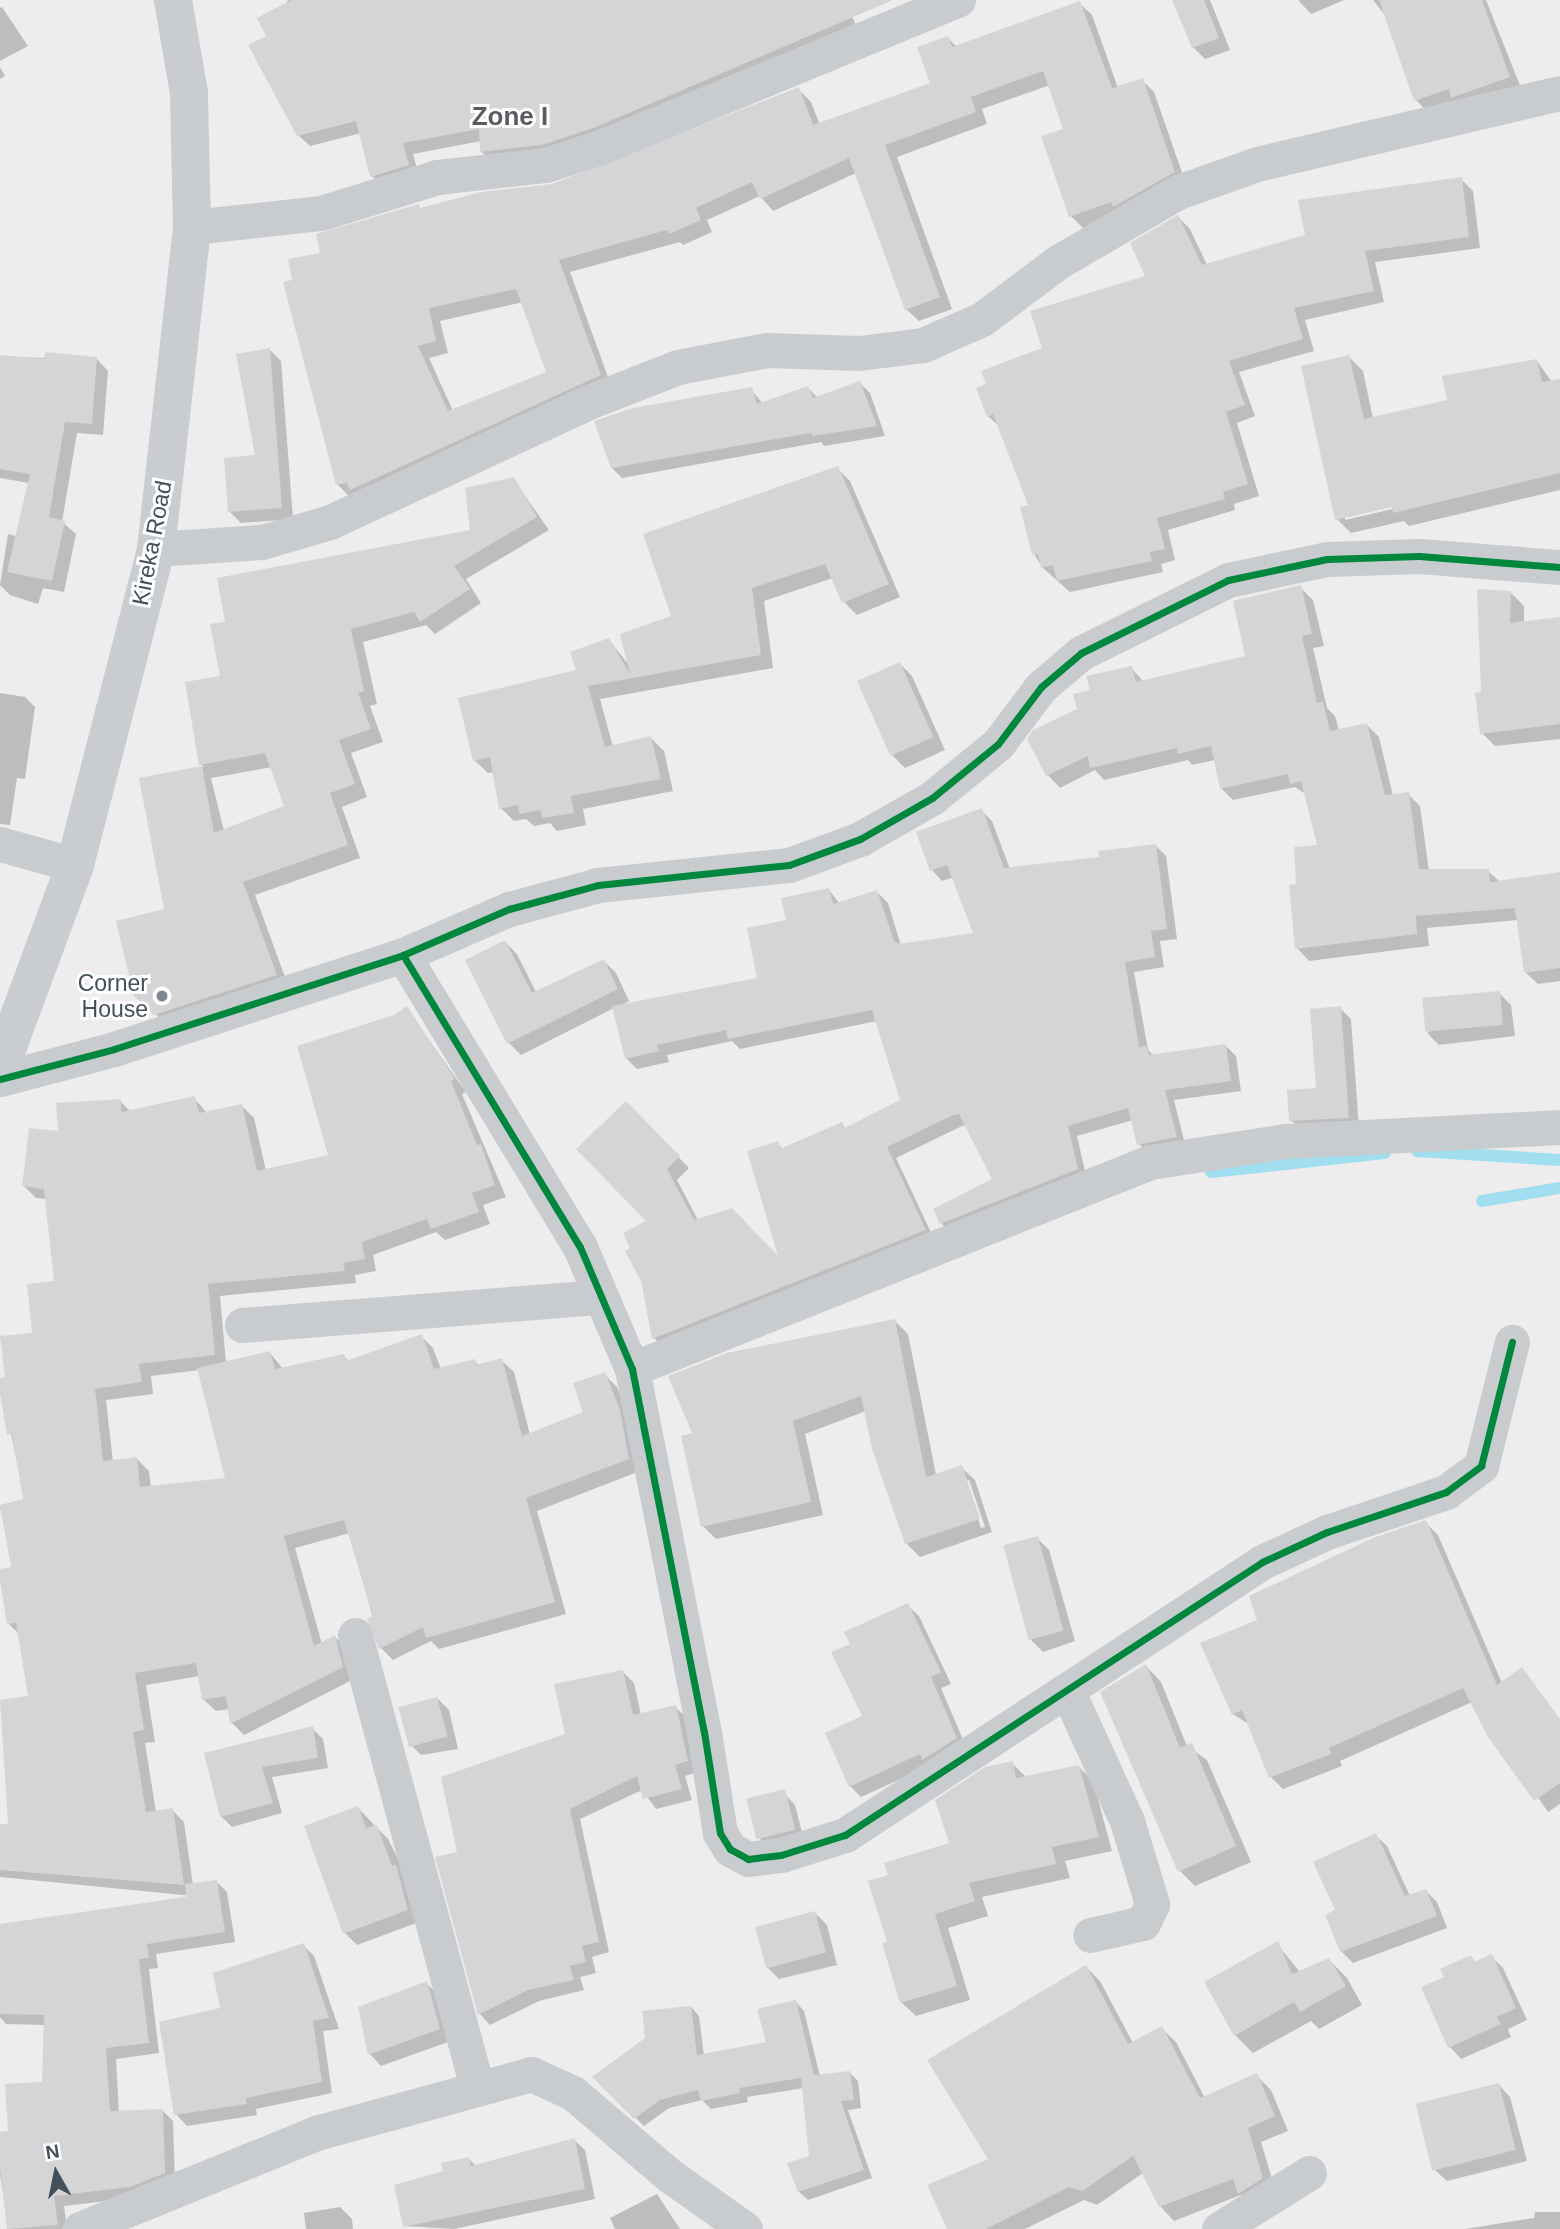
<!DOCTYPE html>
<html>
<head>
<meta charset="utf-8">
<style>
  body { margin:0 }
  #map { position:relative; width:1560px; height:2229px; overflow:hidden; background:#eeecec; font-family:Helvetica,sans-serif }
  div>[style] { position:absolute }
  .shadow>* { inset:0; background:#0003 }
  .stream>* { height:12px; margin:-6px; padding:0 6px; transform-origin:6px; border-radius:6px; background:#a1dff0 }
  .building>* { inset:0; background:#d5d4d7; transform-origin:0 0 }
  .street>* { height:35px; margin:-17.5px; padding:0 17.5px; transform-origin:17.5px; border-radius:17.5px; background:#c9ccce }
  .secondary>* { height:38px; margin:-19px; padding:0 19px; transform-origin:19px; border-radius:19px; background:#c9cdd1 }
  .cycleway>* { height:7px; margin:-3.5px; padding:0 3.5px; transform-origin:3.5px; border-radius:3.5px; background:#00873e }
  .dots>* { width:19px; height:19px; translate:-50% -50%; box-sizing:border-box; border:4px solid #fff; border-radius:50% }
  span { translate:-50% -50%; white-space:nowrap; text-align:center; line-height:1.15; -webkit-text-stroke:6px #fff; paint-order:stroke }
  .street-label { font-size:23px; color:#434f5a }
  .poi-label { font-size:23px; color:#434f5a }
  .right { translate:-100% -50%; text-align:right }
  .quarter-label { font-size:26px; color:#585c61; font-weight:700 }
  .north { position:absolute; left:21px; top:2138px; width:70px; height:70px; -webkit-text-stroke:5px #fff; paint-order:stroke; rotate:351deg; font-size:19px; font-weight:700; line-height:28px; text-align:center; color:#434f5a }
  .north::after { content:''; display:block; margin:auto; width:24px; height:32px; background:#434f5a; clip-path:polygon(50% 0,100% 100%,50% 72%,0 100%) }
</style>
</head>
<body>
<div id="map">
  <div class="shadow">
    <div style="clip-path:polygon(288px 0,861px 0,847px 6px,859px 31px,554px 156px,493px 163px,481px 151px,481px 141px,413px 154px,419px 176px,383px 187px,372px 176px,361px 133px,310px 146px,298px 135px,268px 37px)"></div>
    <div style="clip-path:polygon(1174px 0,1210px 0,1230px 50px,1205px 59px,1193px 47px)"></div>
    <div style="clip-path:polygon(1298px 0,1344px 0,1311px 14px)"></div>
    <div style="clip-path:polygon(1373px 0,1486px 0,1521px 88px,1427px 111px,1416px 100px,1388px 19px)"></div>
    <div style="clip-path:polygon(evenodd,1079px 3px,1092px 15px,1118px 88px,1142px 80px,1154px 92px,1186px 184px,1083px 228px,1071px 216px,1065px 130px,1050px 85px,982px 109px,987px 124px,897px 157px,952px 309px,919px 321px,906px 309px,856px 173px,773px 211px,760px 196px,707px 220px,712px 232px,683px 245px,680px 242px,570px 272px,612px 388px,350px 497px,338px 485px,294px 282px,322px 254px,418px 206px,422px 210px,553px 186px,798px 89px,811px 102px,820px 125px,933px 84px,948px 38px,957px 47px,1079px 3px,523px 302px,549px 373px,453px 411px,429px 358px,448px 353px,440px 321px,523px 302px)"></div>
    <div style="clip-path:polygon(2px 7px,28px 46px,0 61px,0 8px)"></div>
    <div style="clip-path:polygon(0 67px,5px 76px,0 79px)"></div>
    <div style="clip-path:polygon(1461px 179px,1473px 191px,1480px 248px,1375px 262px,1384px 302px,1305px 320px,1314px 351px,1239px 372px,1255px 416px,1237px 423px,1259px 496px,1234px 504px,1235px 510px,1168px 530px,1175px 560px,1161px 564px,1163px 572px,1070px 592px,1043px 568px,1034px 554px,1030px 507px,1000px 427px,988px 416px,1044px 349px,1147px 277px,1178px 217px,1190px 229px,1207px 265px,1307px 236px)"></div>
    <div style="clip-path:polygon(270px 350px,281px 361px,293px 519px,241px 523px,229px 511px,257px 457px)"></div>
    <div style="clip-path:polygon(0 357px,97px 359px,108px 371px,103px 435px,77px 433px,62px 522px,76px 534px,64px 592px,43px 588px,38px 604px,10px 595px,0 585px,8px 534px,16px 536px,29px 483px,0 478px)"></div>
    <div style="clip-path:polygon(evenodd,1349px 357px,1363px 371px,1373px 419px,1449px 401px,1537px 361px,1552px 382px,1560px 381px,1560px 490px,1409px 526px,1404px 521px,1351px 533px,1337px 519px,1349px 357px,1400px 504px,1401px 507px,1345px 520px,1345px 516px,1400px 504px)"></div>
    <div style="clip-path:polygon(860px 383px,870px 393px,885px 436px,824px 446px,821px 442px,622px 478px,612px 468px,751px 389px,763px 404px,808px 388px,818px 398px)"></div>
    <div style="clip-path:polygon(837px 468px,850px 481px,900px 597px,857px 615px,844px 602px,833px 578px,764px 601px,773px 668px,600px 699px,613px 747px,651px 738px,664px 751px,673px 791px,583px 809px,586px 825px,557px 831px,550px 823px,534px 826px,526px 819px,514px 821px,501px 808px,495px 772px,488px 773px,474px 760px,609px 640px,629px 665px,674px 617px)"></div>
    <div style="clip-path:polygon(evenodd,513px 479px,549px 530px,466px 579px,481px 603px,435px 634px,426px 625px,363px 642px,377px 704px,370px 706px,383px 742px,351px 753px,367px 797px,342px 807px,360px 858px,255px 895px,289px 988px,169px 1027px,136px 995px,166px 910px,141px 779px,204px 767px,201px 764px,222px 678px,227px 623px,472px 531px,513px 479px,272px 767px,286px 807px,224px 831px,211px 778px,272px 767px)"></div>
    <div style="clip-path:polygon(1300px 587px,1313px 600px,1324px 646px,1313px 648px,1327px 708px,1335px 716px,1339px 731px,1367px 725px,1379px 737px,1393px 796px,1408px 794px,1420px 806px,1429px 871px,1488px 871px,1500px 882px,1560px 873px,1560px 981px,1538px 984px,1525px 972px,1518px 920px,1427px 928px,1429px 946px,1309px 961px,1297px 948px,1298px 886px,1319px 846px,1307px 795px,1295px 787px,1233px 800px,1221px 788px,1215px 760px,1192px 765px,1188px 760px,1104px 780px,1095px 770px,1060px 788px,1048px 775px,1029px 739px,1079px 709px,1092px 692px,1131px 668px,1144px 682px,1248px 657px)"></div>
    <div style="clip-path:polygon(1510px 592px,1524px 606px,1524px 623px,1560px 618px,1560px 739px,1495px 746px,1482px 733px,1483px 694px)"></div>
    <div style="clip-path:polygon(900px 664px,912px 676px,945px 750px,905px 768px,893px 756px)"></div>
    <div style="clip-path:polygon(0 693px,25px 697px,35px 707px,25px 779px,17px 778px,10px 825px,0 824px)"></div>
    <div style="clip-path:polygon(981px 810px,992px 821px,1010px 869px,1101px 858px,1155px 845px,1166px 856px,1177px 939px,1160px 941px,1164px 967px,1134px 972px,1148px 1050px,1154px 1056px,1226px 1046px,1236px 1056px,1241px 1091px,1174px 1100px,1186px 1148px,1150px 1155px,1139px 1144px,1133px 1120px,1077px 1136px,1087px 1180px,952px 1234px,941px 1223px,995px 1179px,967px 1125px,962px 1126px,896px 1158px,935px 1241px,665px 1349px,654px 1338px,643px 1281px,649px 1221px,626px 1103px,689px 1168px,677px 1180px,698px 1220px,782px 1262px,777px 1143px,783px 1150px,842px 1124px,846px 1129px,902px 1101px,877px 1021px,740px 1049px,732px 1041px,667px 1055px,669px 1062px,637px 1069px,626px 1058px,614px 1008px,521px 1055px,509px 1043px,505px 942px,517px 954px,536px 992px,604px 961px,616px 973px,629px 1001px,619px 1006px,760px 979px,788px 921px,829px 890px,840px 904px,877px 892px,888px 903px,901px 946px,976px 935px,954px 877px,942px 881px,932px 870px)"></div>
    <div style="clip-path:polygon(1499px 993px,1511px 1005px,1515px 1036px,1439px 1045px,1427px 1033px)"></div>
    <div style="clip-path:polygon(evenodd,406px 1008px,466px 1092px,462px 1094px,506px 1197px,483px 1205px,490px 1224px,445px 1240px,436px 1232px,373px 1255px,376px 1271px,355px 1275px,356px 1283px,220px 1296px,226px 1363px,270px 1353px,283px 1369px,344px 1356px,349px 1362px,421px 1336px,433px 1348px,441px 1369px,474px 1361px,480px 1366px,501px 1360px,514px 1372px,530px 1435px,585px 1413px,604px 1374px,617px 1387px,631px 1424px,640px 1471px,537px 1511px,566px 1614px,439px 1649px,431px 1641px,393px 1660px,381px 1648px,350px 1533px,295px 1548px,322px 1644px,335px 1637px,347px 1649px,354px 1679px,244px 1735px,232px 1723px,230px 1709px,216px 1711px,203px 1699px,200px 1676px,146px 1685px,155px 1742px,145px 1743px,156px 1812px,172px 1810px,184px 1822px,193px 1885px,217px 1882px,227px 1892px,235px 1942px,156px 1954px,158px 1968px,149px 1969px,159px 2053px,116px 2059px,119px 2113px,162px 2110px,173px 2121px,175px 2183px,141px 2197px,64px 2206px,67px 2229px,9px 2229px,0 2175px,0 2134px,10px 2133px,43px 2084px,46px 2025px,6px 2024px,0 2017px,0 1926px,193px 1896px,0 1877px,0 1825px,9px 1826px,30px 1697px,20px 1635px,8px 1623px,13px 1568px,0 1506px,25px 1501px,0 1380px,7px 1378px,34px 1334px,56px 1283px,47px 1199px,36px 1198px,24px 1186px,60px 1133px,120px 1101px,131px 1112px,194px 1098px,207px 1113px,242px 1106px,254px 1118px,266px 1171px,330px 1157px,395px 1017px,406px 1008px,200px 1370px,227px 1480px,151px 1488px,149px 1471px,137px 1459px,113px 1462px,106px 1400px,153px 1394px,151px 1376px,200px 1370px)"></div>
    <div style="clip-path:polygon(1340px 1008px,1351px 1019px,1359px 1128px,1302px 1131px,1291px 1120px,1317px 1089px)"></div>
    <div style="clip-path:polygon(evenodd,895px 1321px,908px 1334px,936px 1475px,961px 1467px,975px 1480px,992px 1532px,920px 1557px,907px 1544px,873px 1449px,866px 1411px,805px 1434px,823px 1515px,716px 1539px,703px 1526px,694px 1435px,895px 1321px,965px 1480px,969px 1480px,985px 1527px,981px 1528px,965px 1480px)"></div>
    <div style="clip-path:polygon(1425px 1522px,1438px 1535px,1502px 1683px,1522px 1669px,1560px 1721px,1560px 1804px,1548px 1812px,1472px 1702px,1340px 1761px,1342px 1766px,1283px 1789px,1271px 1777px,1250px 1725px,1233px 1714px,1259px 1621px)"></div>
    <div style="clip-path:polygon(1037px 1538px,1049px 1550px,1075px 1641px,1043px 1652px,1031px 1640px)"></div>
    <div style="clip-path:polygon(907px 1605px,919px 1616px,951px 1684px,941px 1688px,967px 1749px,861px 1797px,850px 1786px,865px 1717px,852px 1645px)"></div>
    <div style="clip-path:polygon(1146px 1666px,1161px 1682px,1187px 1746px,1207px 1760px,1251px 1862px,1195px 1886px,1180px 1871px)"></div>
    <div style="clip-path:polygon(623px 1672px,634px 1683px,641px 1715px,675px 1707px,686px 1717px,698px 1772px,685px 1776px,692px 1800px,656px 1809px,642px 1790px,580px 1819px,609px 1952px,592px 1957px,596px 1973px,580px 1977px,584px 1990px,539px 2001px,490px 2025px,480px 2014px,460px 1853px)"></div>
    <div style="clip-path:polygon(437px 1698px,449px 1710px,458px 1749px,421px 1755px,409px 1743px)"></div>
    <div style="clip-path:polygon(312px 1728px,323px 1739px,328px 1768px,272px 1777px,282px 1813px,232px 1827px,221px 1816px,206px 1754px)"></div>
    <div style="clip-path:polygon(1012px 1763px,1027px 1778px,1079px 1767px,1093px 1781px,1112px 1851px,1065px 1861px,1070px 1878px,982px 1897px,988px 1916px,948px 1928px,970px 2000px,916px 2016px,901px 2002px,890px 1943px,890px 1876px,952px 1844px)"></div>
    <div style="clip-path:polygon(785px 1794px,795px 1805px,804px 1840px,769px 1847px,758px 1837px)"></div>
    <div style="clip-path:polygon(358px 1808px,388px 1839px,408px 1879px,419px 1922px,357px 1945px,345px 1933px)"></div>
    <div style="clip-path:polygon(1375px 1835px,1387px 1846px,1410px 1896px,1426px 1891px,1437px 1902px,1447px 1928px,1353px 1963px,1341px 1951px,1337px 1911px)"></div>
    <div style="clip-path:polygon(815px 1913px,827px 1925px,837px 1965px,779px 1979px,767px 1967px)"></div>
    <div style="clip-path:polygon(1277px 1944px,1300px 1972px,1329px 1960px,1347px 1978px,1362px 2005px,1319px 2029px,1311px 2021px,1253px 2053px,1235px 2035px)"></div>
    <div style="clip-path:polygon(303px 1945px,314px 1956px,339px 2029px,323px 2031px,332px 2093px,256px 2109px,257px 2115px,187px 2126px,176px 2114px,222px 2009px)"></div>
    <div style="clip-path:polygon(1491px 1956px,1503px 1968px,1527px 2020px,1508px 2029px,1511px 2037px,1461px 2059px,1450px 2047px,1446px 1978px,1471px 1957px,1476px 1963px)"></div>
    <div style="clip-path:polygon(1086px 1967px,1100px 1981px,1133px 2043px,1161px 2028px,1176px 2042px,1205px 2098px,1256px 2075px,1271px 2090px,1288px 2131px,1261px 2142px,1276px 2192px,1241px 2195px,1174px 2221px,1160px 2206px,1143px 2173px,1097px 2205px,1084px 2200px,1025px 2229px,949px 2229px,990px 2160px)"></div>
    <div style="clip-path:polygon(427px 1984px,439px 1995px,451px 2041px,381px 2066px,370px 2054px)"></div>
    <div style="clip-path:polygon(796px 2002px,804px 2011px,820px 2076px,850px 2073px,858px 2081px,861px 2108px,848px 2110px,872px 2178px,808px 2200px,799px 2192px,810px 2157px,804px 2088px,747px 2097px,748px 2102px,711px 2109px,702px 2100px,669px 2108px,644px 2126px,595px 2078px,691px 2007px,699px 2016px,704px 2056px,768px 2044px)"></div>
    <div style="clip-path:polygon(1499px 2085px,1510px 2097px,1527px 2161px,1447px 2181px,1435px 2170px)"></div>
    <div style="clip-path:polygon(574px 2140px,585px 2150px,595px 2199px,454px 2229px,404px 2226px,445px 2173px,469px 2159px,476px 2166px)"></div>
    <div style="clip-path:polygon(657px 2194px,680px 2229px,615px 2229px,610px 2218px)"></div>
    <div style="clip-path:polygon(340px 2207px,352px 2219px,353px 2229px,306px 2229px,304px 2213px)"></div>
    <div style="clip-path:polygon(1535px 2212px,1560px 2212px,1560px 2229px,1465px 2229px,1534px 2218px)"></div>
  </div>
  <div class="stream">
    <div style="left:1417px;top:1151px;width:143px;rotate:3.6deg"></div>
    <div style="left:1211px;top:1172px;width:175px;rotate:-6.2deg"></div>
    <div style="left:1482px;top:1201px;width:79px;rotate:-9.5deg"></div>
  </div>
  <div class="building">
    <div style="clip-path:polygon(291px 0,893px 0,596px 127px,542px 145px,480px 152px,479px 129px,403px 143px,409px 165px,370px 177px,356px 121px,297px 136px,248px 45px,266px 36px,257px 18px)"></div>
    <div style="clip-path:polygon(1172px 0,1204px 0,1219px 38px,1192px 48px)"></div>
    <div style="clip-path:polygon(1379px 0,1482px 0,1510px 77px,1451px 98px,1449px 89px,1414px 101px)"></div>
    <div style="clip-path:polygon(evenodd,1080px 1px,1112px 88px,1143px 78px,1175px 172px,1113px 207px,1111px 202px,1069px 217px,1041px 136px,1063px 129px,1043px 71px,971px 97px,976px 112px,885px 145px,940px 297px,905px 310px,849px 158px,760px 199px,752px 182px,696px 208px,701px 220px,669px 234px,667px 230px,559px 260px,601px 375px,350px 490px,347px 483px,336px 485px,283px 282px,292px 280px,288px 259px,320px 253px,316px 234px,419px 204px,420px 208px,481px 192px,552px 184px,799px 87px,813px 125px,930px 83px,917px 47px,948px 36px,952px 47px,1080px 1px,516px 289px,546px 372px,448px 411px,418px 346px,436px 341px,429px 308px,516px 289px)"></div>
    <div style="clip-path:polygon(1462px 177px,1469px 237px,1365px 251px,1374px 291px,1294px 308px,1303px 339px,1229px 361px,1245px 405px,1226px 412px,1248px 484px,1223px 492px,1225px 499px,1157px 518px,1165px 549px,1150px 552px,1152px 561px,1057px 581px,1053px 565px,1041px 568px,1038px 554px,1032px 555px,1020px 507px,1028px 505px,993px 414px,987px 417px,976px 388px,986px 384px,981px 371px,1042px 348px,1030px 311px,1145px 276px,1130px 243px,1178px 215px,1202px 265px,1305px 235px,1298px 200px)"></div>
    <div style="clip-path:polygon(270px 348px,282px 508px,228px 512px,224px 458px,255px 455px,236px 354px)"></div>
    <div style="clip-path:polygon(45px 352px,97px 357px,92px 424px,65px 422px,49px 517px,65px 521px,52px 581px,7px 572px,30px 474px,0 469px,0 355px,44px 359px)"></div>
    <div style="clip-path:polygon(1349px 355px,1364px 419px,1447px 400px,1442px 376px,1537px 359px,1542px 382px,1560px 379px,1560px 473px,1393px 513px,1392px 507px,1335px 520px,1301px 366px)"></div>
    <div style="clip-path:polygon(860px 381px,877px 426px,813px 436px,811px 433px,611px 468px,594px 421px,633px 408px,752px 387px,757px 404px,808px 386px,813px 398px)"></div>
    <div style="clip-path:polygon(838px 466px,889px 584px,842px 603px,825px 564px,752px 588px,761px 655px,588px 686px,605px 747px,651px 736px,661px 779px,571px 796px,574px 813px,542px 818px,541px 810px,519px 814px,518px 805px,499px 809px,490px 757px,473px 761px,458px 698px,576px 670px,570px 652px,609px 638px,630px 674px,620px 634px,671px 616px,643px 534px)"></div>
    <div style="clip-path:polygon(514px 477px,537px 517px,454px 566px,470px 589px,420px 622px,414px 612px,351px 629px,364px 691px,358px 693px,371px 729px,339px 740px,355px 784px,330px 793px,348px 845px,243px 882px,277px 975px,154px 1015px,134px 996px,116px 921px,164px 909px,139px 778px,202px 766px,214px 833px,284px 806px,265px 753px,199px 765px,185px 682px,220px 676px,210px 624px,225px 622px,217px 578px,470px 530px,465px 488px)"></div>
    <div style="clip-path:polygon(1301px 585px,1312px 634px,1302px 636px,1317px 703px,1323px 702px,1330px 731px,1367px 723px,1385px 795px,1409px 792px,1419px 869px,1489px 869px,1490px 882px,1560px 872px,1560px 968px,1524px 973px,1515px 908px,1416px 916px,1417px 934px,1295px 949px,1289px 885px,1296px 884px,1294px 847px,1317px 845px,1301px 781px,1290px 784px,1288px 774px,1220px 789px,1211px 746px,1178px 754px,1177px 748px,1090px 768px,1088px 756px,1046px 776px,1027px 739px,1033px 730px,1077px 709px,1073px 694px,1090px 690px,1086px 676px,1132px 666px,1136px 682px,1245px 656px,1233px 601px)"></div>
    <div style="clip-path:polygon(1477px 589px,1511px 591px,1510px 623px,1560px 617px,1560px 724px,1480px 734px,1475px 693px,1481px 692px)"></div>
    <div style="left:900px;top:662px;width:82px;height:47px;rotate:66deg"></div>
    <div style="clip-path:polygon(982px 808px,1004px 868px,1099px 857px,1098px 851px,1156px 844px,1167px 929px,1151px 931px,1155px 957px,1125px 962px,1139px 1047px,1146px 1046px,1149px 1055px,1226px 1044px,1231px 1081px,1165px 1090px,1177px 1137px,1137px 1145px,1128px 1108px,1068px 1126px,1078px 1169px,940px 1224px,933px 1209px,992px 1179px,959px 1114px,951px 1116px,887px 1147px,926px 1230px,652px 1339px,641px 1281px,625px 1251px,630px 1248px,623px 1233px,646px 1221px,576px 1149px,626px 1101px,680px 1156px,667px 1169px,694px 1220px,732px 1208px,778px 1256px,747px 1151px,778px 1141px,780px 1149px,842px 1122px,845px 1128px,900px 1100px,872px 1010px,728px 1039px,726px 1030px,657px 1045px,659px 1051px,625px 1059px,612px 1006px,757px 978px,747px 928px,786px 920px,781px 898px,829px 888px,833px 904px,877px 890px,894px 941px,900px 944px,973px 933px,947px 865px,930px 871px,916px 832px)"></div>
    <div style="clip-path:polygon(505px 940px,532px 993px,604px 959px,618px 989px,507px 1044px,465px 960px)"></div>
    <div style="left:1500px;top:991px;width:34px;height:78px;rotate:85deg"></div>
    <div style="clip-path:polygon(407px 1006px,455px 1079px,451px 1081px,477px 1145px,481px 1144px,495px 1185px,472px 1193px,479px 1212px,431px 1229px,427px 1219px,362px 1242px,365px 1259px,343px 1263px,345px 1271px,208px 1284px,215px 1355px,139px 1364px,142px 1382px,95px 1389px,103px 1461px,137px 1457px,140px 1487px,225px 1478px,197px 1368px,270px 1351px,275px 1369px,344px 1354px,346px 1361px,422px 1334px,434px 1369px,475px 1359px,476px 1365px,502px 1358px,522px 1436px,583px 1412px,573px 1383px,605px 1372px,620px 1410px,629px 1459px,526px 1498px,555px 1602px,426px 1638px,423px 1627px,379px 1649px,367px 1619px,373px 1616px,344px 1520px,284px 1536px,314px 1646px,335px 1635px,343px 1667px,230px 1724px,226px 1696px,202px 1700px,196px 1663px,135px 1673px,144px 1730px,133px 1732px,146px 1812px,173px 1808px,184px 1885px,0 1870px,0 1824px,8px 1824px,0 1700px,28px 1696px,16px 1623px,7px 1624px,0 1581px,0 1569px,11px 1567px,0 1505px,23px 1499px,12px 1434px,7px 1435px,0 1394px,0 1378px,5px 1377px,0 1336px,32px 1333px,27px 1284px,54px 1281px,44px 1189px,22px 1186px,29px 1128px,58px 1131px,56px 1103px,121px 1099px,121px 1112px,195px 1096px,199px 1113px,242px 1104px,257px 1171px,328px 1155px,297px 1046px,394px 1015px)"></div>
    <div style="clip-path:polygon(1341px 1006px,1349px 1118px,1289px 1121px,1287px 1090px,1316px 1088px,1310px 1009px)"></div>
    <div style="clip-path:polygon(895px 1319px,926px 1477px,962px 1465px,980px 1519px,905px 1544px,872px 1449px,861px 1396px,793px 1421px,811px 1502px,701px 1527px,681px 1436px,692px 1433px,668px 1376px,727px 1353px)"></div>
    <div style="clip-path:polygon(1426px 1520px,1497px 1685px,1522px 1667px,1560px 1719px,1560px 1783px,1534px 1801px,1488px 1737px,1463px 1688px,1329px 1748px,1331px 1754px,1269px 1778px,1242px 1710px,1232px 1715px,1200px 1643px,1257px 1620px,1249px 1596px,1373px 1538px)"></div>
    <div style="left:1038px;top:1536px;width:98px;height:36px;rotate:75deg"></div>
    <div style="clip-path:polygon(908px 1603px,941px 1672px,931px 1677px,957px 1738px,922px 1760px,920px 1754px,849px 1787px,825px 1733px,862px 1716px,831px 1652px,850px 1644px,844px 1632px)"></div>
    <div style="clip-path:polygon(1146px 1664px,1180px 1748px,1192px 1743px,1236px 1846px,1178px 1872px,1100px 1692px)"></div>
    <div style="clip-path:polygon(623px 1670px,633px 1715px,676px 1705px,688px 1761px,675px 1765px,682px 1789px,643px 1799px,637px 1776px,570px 1809px,599px 1942px,582px 1946px,586px 1962px,570px 1966px,574px 1980px,528px 1990px,478px 2015px,435px 1857px,457px 1852px,441px 1777px,565px 1734px,554px 1684px)"></div>
    <div style="left:437px;top:1697px;width:41px;height:40px;rotate:75deg"></div>
    <div style="clip-path:polygon(313px 1726px,318px 1758px,262px 1767px,273px 1803px,220px 1817px,204px 1753px)"></div>
    <div style="clip-path:polygon(1013px 1761px,1016px 1778px,1079px 1765px,1099px 1837px,1052px 1847px,1056px 1864px,969px 1883px,975px 1901px,935px 1914px,957px 1986px,900px 2003px,882px 1943px,887px 1942px,868px 1881px,888px 1875px,884px 1863px,949px 1843px,935px 1800px,985px 1767px)"></div>
    <div style="left:785px;top:1789px;width:42px;height:40px;rotate:76deg"></div>
    <div style="clip-path:polygon(358px 1806px,366px 1828px,377px 1825px,392px 1866px,396px 1865px,408px 1910px,343px 1934px,304px 1826px)"></div>
    <div style="clip-path:polygon(1376px 1833px,1405px 1896px,1426px 1889px,1437px 1916px,1340px 1952px,1325px 1915px,1335px 1910px,1313px 1862px)"></div>
    <div style="clip-path:polygon(217px 1880px,225px 1932px,147px 1944px,149px 1958px,139px 1959px,149px 2043px,106px 2048px,110px 2111px,163px 2109px,165px 2173px,130px 2187px,54px 2196px,58px 2225px,7px 2229px,0 2167px,0 2132px,8px 2131px,5px 2084px,42px 2082px,44px 2015px,0 2014px,0 1924px,186px 1897px,185px 1884px)"></div>
    <div style="left:815px;top:1911px;width:43px;height:62px;rotate:75deg"></div>
    <div style="clip-path:polygon(1278px 1941px,1292px 1974px,1329px 1958px,1346px 1986px,1300px 2012px,1294px 2002px,1234px 2036px,1204px 1982px)"></div>
    <div style="clip-path:polygon(304px 1943px,329px 2018px,313px 2021px,322px 2082px,246px 2098px,247px 2104px,174px 2115px,159px 2022px,220px 2008px,213px 1973px)"></div>
    <div style="clip-path:polygon(1492px 1954px,1516px 2008px,1497px 2017px,1501px 2024px,1448px 2048px,1421px 1987px,1444px 1977px,1440px 1969px,1471px 1955px,1474px 1962px)"></div>
    <div style="clip-path:polygon(1086px 1965px,1128px 2044px,1162px 2026px,1200px 2098px,1257px 2073px,1275px 2116px,1248px 2128px,1263px 2178px,1238px 2194px,1233px 2179px,1159px 2207px,1133px 2156px,1082px 2191px,1069px 2187px,986px 2229px,947px 2229px,927px 2185px,988px 2159px,927px 2060px)"></div>
    <div style="clip-path:polygon(427px 1981px,440px 2029px,368px 2055px,358px 2007px)"></div>
    <div style="clip-path:polygon(796px 2000px,814px 2075px,850px 2071px,854px 2100px,841px 2101px,864px 2170px,798px 2192px,787px 2163px,809px 2156px,801px 2078px,739px 2088px,740px 2093px,701px 2101px,698px 2090px,660px 2100px,634px 2119px,592px 2077px,645px 2038px,642px 2011px,691px 2006px,697px 2055px,766px 2042px,757px 2009px)"></div>
    <div style="left:1499px;top:2083px;width:69px;height:86px;rotate:76deg"></div>
    <div style="clip-path:polygon(575px 2138px,585px 2189px,403px 2227px,394px 2185px,443px 2171px,441px 2163px,469px 2157px,471px 2166px)"></div>
  </div>
  <div class="street">
    <div style="left:192px;top:227px;width:130px;rotate:-6.2deg"></div>
    <div style="left:321px;top:213px;width:121px;rotate:-17.2deg"></div>
    <div style="left:437px;top:177px;width:110px;rotate:-6.3deg"></div>
    <div style="left:546px;top:165px;width:60px;rotate:-18.4deg"></div>
    <div style="left:603px;top:146px;width:384px;rotate:-22.4deg"></div>
    <div style="left:156px;top:549px;width:106px;rotate:-3.8deg"></div>
    <div style="left:262px;top:542px;width:71px;rotate:-16.4deg"></div>
    <div style="left:330px;top:522px;width:282px;rotate:-24.9deg"></div>
    <div style="left:586px;top:403px;width:99px;rotate:-21.4deg"></div>
    <div style="left:678px;top:367px;width:91px;rotate:-10.8deg"></div>
    <div style="left:767px;top:350px;width:92px;rotate:1.9deg"></div>
    <div style="left:859px;top:353px;width:64px;rotate:-7.1deg"></div>
    <div style="left:923px;top:345px;width:64px;rotate:-23.8deg"></div>
    <div style="left:982px;top:319px;width:95px;rotate:-36.9deg"></div>
    <div style="left:1058px;top:262px;width:139px;rotate:-30.3deg"></div>
    <div style="left:1178px;top:192px;width:84px;rotate:-19.5deg"></div>
    <div style="left:1257px;top:164px;width:311px;rotate:-13.2deg"></div>
    <div style="left:0;top:844px;width:78px;rotate:15.6deg"></div>
    <div style="left:403px;top:955px;width:341px;rotate:58.8deg"></div>
    <div style="left:580px;top:1247px;width:133px;rotate:66.9deg"></div>
    <div style="left:632px;top:1369px;width:370px;rotate:78.8deg"></div>
    <div style="left:704px;top:1732px;width:102px;rotate:81deg"></div>
    <div style="left:720px;top:1833px;width:19px;rotate:58deg"></div>
    <div style="left:730px;top:1849px;width:21px;rotate:29deg"></div>
    <div style="left:748px;top:1859px;width:33px;rotate:-7deg"></div>
    <div style="left:781px;top:1855px;width:67px;rotate:-17.4deg"></div>
    <div style="left:845px;top:1835px;width:498px;rotate:-33.2deg"></div>
    <div style="left:1262px;top:1562px;width:72px;rotate:-24.8deg"></div>
    <div style="left:1327px;top:1532px;width:126px;rotate:-18.6deg"></div>
    <div style="left:1446px;top:1492px;width:44px;rotate:-36.6deg"></div>
    <div style="left:1481px;top:1466px;width:128px;rotate:-76deg"></div>
    <div style="left:0;top:1079px;width:118px;rotate:-14.7deg"></div>
    <div style="left:114px;top:1049px;width:304px;rotate:-18deg"></div>
    <div style="left:403px;top:955px;width:116px;rotate:-23.5deg"></div>
    <div style="left:509px;top:909px;width:92px;rotate:-15.1deg"></div>
    <div style="left:598px;top:885px;width:192px;rotate:-6deg"></div>
    <div style="left:789px;top:865px;width:76px;rotate:-20.1deg"></div>
    <div style="left:860px;top:839px;width:83px;rotate:-29.7deg"></div>
    <div style="left:932px;top:798px;width:85px;rotate:-39.3deg"></div>
    <div style="left:998px;top:744px;width:71px;rotate:-53deg"></div>
    <div style="left:1041px;top:687px;width:52px;rotate:-40.4deg"></div>
    <div style="left:1081px;top:653px;width:164px;rotate:-26.4deg"></div>
    <div style="left:1228px;top:580px;width:101px;rotate:-12deg"></div>
    <div style="left:1327px;top:559px;width:92px;rotate:-1.9deg"></div>
    <div style="left:1419px;top:556px;width:141px;rotate:4.5deg"></div>
    <div style="left:242px;top:1325px;width:359px;rotate:-4.5deg"></div>
    <div style="left:632px;top:1369px;width:558px;rotate:-21.78deg"></div>
    <div style="left:1150px;top:1162px;width:137px;rotate:-8.8deg"></div>
    <div style="left:1285px;top:1141px;width:275px;rotate:-2.9deg"></div>
    <div style="left:355px;top:1635px;width:466px;rotate:74.9deg"></div>
    <div style="left:1068px;top:1692px;width:142px;rotate:65.4deg"></div>
    <div style="left:1127px;top:1821px;width:87px;rotate:73.2deg"></div>
    <div style="left:1152px;top:1904px;width:21px;rotate:115deg"></div>
    <div style="left:1143px;top:1923px;width:54px;rotate:167.2deg"></div>
    <div style="left:80px;top:2229px;width:255px;rotate:-22.1deg"></div>
    <div style="left:316px;top:2133px;width:223px;rotate:-15.3deg"></div>
    <div style="left:531px;top:2074px;width:46px;rotate:24.3deg"></div>
    <div style="left:573px;top:2093px;width:126px;rotate:40.5deg"></div>
    <div style="left:669px;top:2175px;width:93px;rotate:35.4deg"></div>
    <div style="left:1219px;top:2229px;width:106px;rotate:-31.9deg"></div>
  </div>
  <div class="secondary">
    <div style="left:0;top:1068px;width:216px;rotate:-69.7deg"></div>
    <div style="left:75px;top:865px;width:326px;rotate:-75.6deg"></div>
    <div style="left:156px;top:549px;width:324px;rotate:-83.6deg"></div>
    <div style="left:192px;top:227px;width:134px;rotate:-91.3deg"></div>
    <div style="left:189px;top:93px;width:94px;rotate:-99.8deg"></div>
  </div>
  <div class="cycleway">
    <div style="left:403px;top:955px;width:341px;rotate:58.8deg"></div>
    <div style="left:580px;top:1247px;width:133px;rotate:66.9deg"></div>
    <div style="left:632px;top:1369px;width:370px;rotate:78.8deg"></div>
    <div style="left:704px;top:1732px;width:102px;rotate:81deg"></div>
    <div style="left:720px;top:1833px;width:19px;rotate:58deg"></div>
    <div style="left:730px;top:1849px;width:21px;rotate:29deg"></div>
    <div style="left:748px;top:1859px;width:33px;rotate:-7deg"></div>
    <div style="left:781px;top:1855px;width:67px;rotate:-17.4deg"></div>
    <div style="left:845px;top:1835px;width:498px;rotate:-33.2deg"></div>
    <div style="left:1262px;top:1562px;width:72px;rotate:-24.8deg"></div>
    <div style="left:1327px;top:1532px;width:126px;rotate:-18.6deg"></div>
    <div style="left:1446px;top:1492px;width:44px;rotate:-36.6deg"></div>
    <div style="left:1481px;top:1466px;width:128px;rotate:-76deg"></div>
    <div style="left:0;top:1079px;width:118px;rotate:-14.7deg"></div>
    <div style="left:114px;top:1049px;width:304px;rotate:-18deg"></div>
    <div style="left:403px;top:955px;width:116px;rotate:-23.5deg"></div>
    <div style="left:509px;top:909px;width:92px;rotate:-15.1deg"></div>
    <div style="left:598px;top:885px;width:192px;rotate:-6deg"></div>
    <div style="left:789px;top:865px;width:76px;rotate:-20.1deg"></div>
    <div style="left:860px;top:839px;width:83px;rotate:-29.7deg"></div>
    <div style="left:932px;top:798px;width:85px;rotate:-39.3deg"></div>
    <div style="left:998px;top:744px;width:71px;rotate:-53deg"></div>
    <div style="left:1041px;top:687px;width:52px;rotate:-40.4deg"></div>
    <div style="left:1081px;top:653px;width:164px;rotate:-26.4deg"></div>
    <div style="left:1228px;top:580px;width:101px;rotate:-12deg"></div>
    <div style="left:1327px;top:559px;width:92px;rotate:-1.9deg"></div>
    <div style="left:1419px;top:556px;width:141px;rotate:4.5deg"></div>
  </div>
  <div class="dots">
    <div style="left:162px;top:996px;background:#7f868d"></div>
  </div>
  <div class="street-label">
    <span style="left:152px;top:543px;rotate:-79deg">Kireka Road</span>
  </div>
  <div class="poi-label">
    <span class="right" style="left:148px;top:996px">Corner<br>House</span>
  </div>
  <div class="quarter-label">
    <span style="left:510px;top:117px">Zone I</span>
  </div>
  <div class="north">N</div>
</div>
</body>
</html>
